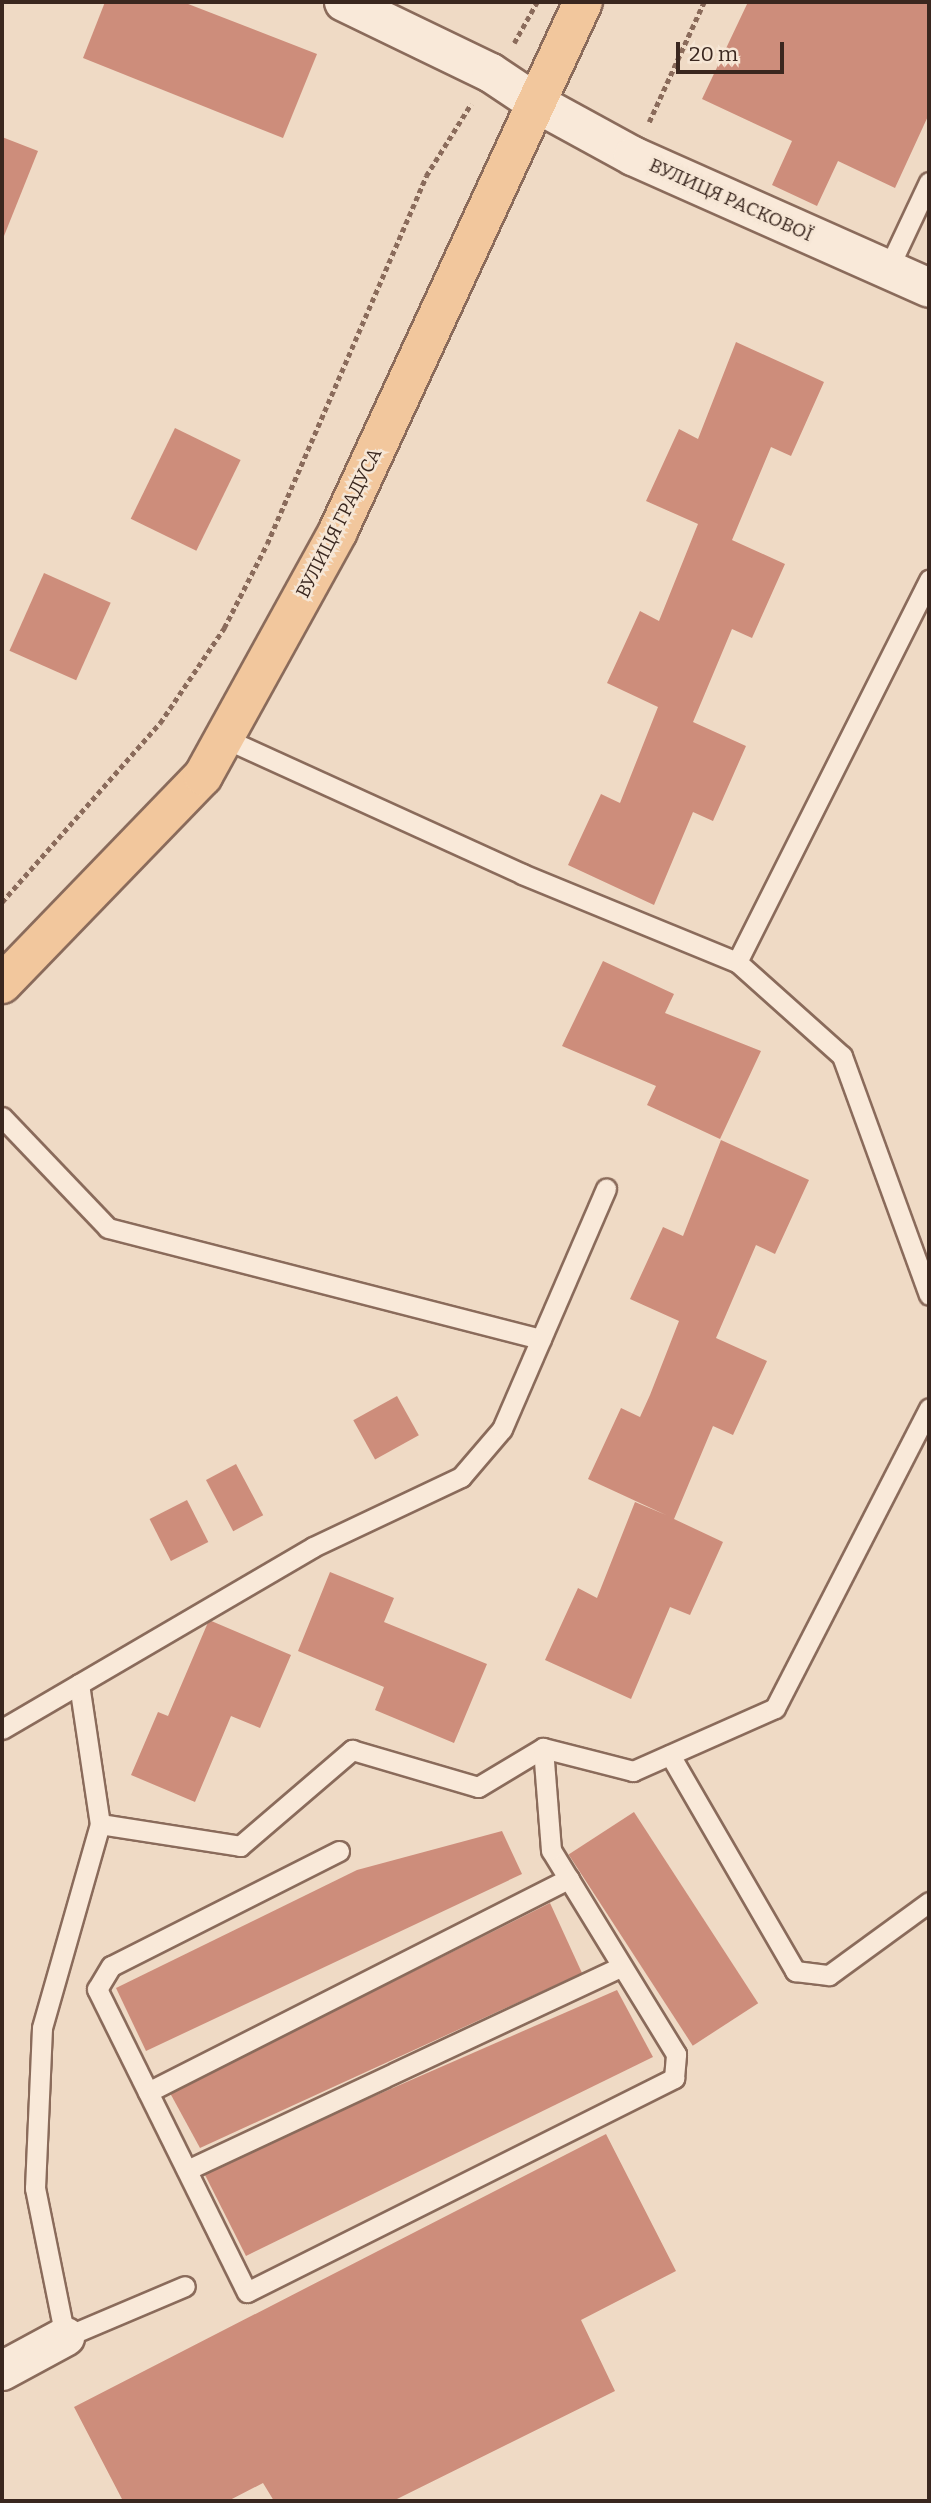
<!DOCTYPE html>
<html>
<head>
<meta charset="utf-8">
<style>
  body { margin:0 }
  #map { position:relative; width:931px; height:2503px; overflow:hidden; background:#efdac5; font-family:Bitter,serif }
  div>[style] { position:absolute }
  .building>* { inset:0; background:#cd8d7b; transform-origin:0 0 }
  .path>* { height:4.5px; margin-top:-2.25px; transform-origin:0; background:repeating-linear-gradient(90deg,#8a6b5b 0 5px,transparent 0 8.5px) }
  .roads { filter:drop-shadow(2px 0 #8a6b5b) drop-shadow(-2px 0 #8a6b5b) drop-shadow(0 2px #8a6b5b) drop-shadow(0 -2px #8a6b5b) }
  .lane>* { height:19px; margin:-9.5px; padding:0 9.5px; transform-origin:9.5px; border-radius:9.5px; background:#f9e9d9 }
  .street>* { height:38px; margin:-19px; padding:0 19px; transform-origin:19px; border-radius:19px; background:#f9e9d9 }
  .secondary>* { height:38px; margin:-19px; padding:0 19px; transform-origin:19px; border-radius:19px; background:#f9e9d9 }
  .primary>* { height:38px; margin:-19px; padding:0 19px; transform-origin:19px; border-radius:19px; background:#f2c79d }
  span { translate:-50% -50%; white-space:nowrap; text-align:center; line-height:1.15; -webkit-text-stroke:5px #f6e6d5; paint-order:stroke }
  .street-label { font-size:19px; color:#3a271f }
  .frame { position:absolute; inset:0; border:4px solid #3a271f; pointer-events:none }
  .scale { position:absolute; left:676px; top:42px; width:108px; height:32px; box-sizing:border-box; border:4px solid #3a271f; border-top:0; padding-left:9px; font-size:21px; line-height:24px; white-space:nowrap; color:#3a271f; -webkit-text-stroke:5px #f6e6d5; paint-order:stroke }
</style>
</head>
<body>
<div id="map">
  <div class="building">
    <div style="clip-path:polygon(105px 2px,183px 2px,317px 54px,283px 138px,83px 58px)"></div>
    <div style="clip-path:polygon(748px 2px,929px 2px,929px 114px,895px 188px,838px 161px,817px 206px,772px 185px,792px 141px,702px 99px)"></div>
    <div style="clip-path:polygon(2px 137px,38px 151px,2px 241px)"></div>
    <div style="clip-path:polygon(736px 342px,824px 382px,791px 456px,771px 447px,732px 540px,785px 564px,752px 638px,732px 629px,693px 722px,746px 746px,713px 821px,693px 812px,654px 905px,568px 865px,601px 794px,620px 803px,658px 707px,607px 683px,640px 611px,659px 621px,698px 524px,646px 501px,679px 429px,698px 439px)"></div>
    <div style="left:175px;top:428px;width:73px;height:101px;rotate:26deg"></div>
    <div style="left:44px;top:573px;width:73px;height:85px;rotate:24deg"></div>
    <div style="clip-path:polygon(603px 961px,674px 994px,665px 1013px,761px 1051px,720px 1139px,647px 1105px,656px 1086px,562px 1046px)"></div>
    <div style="clip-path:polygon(721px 1140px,809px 1180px,775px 1254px,756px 1245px,716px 1338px,767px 1361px,733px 1435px,713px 1426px,674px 1519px,723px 1542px,690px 1615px,670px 1607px,631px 1699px,545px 1660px,578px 1588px,597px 1598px,635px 1502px,666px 1515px,588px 1479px,621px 1408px,640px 1417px,650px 1395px,679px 1321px,630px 1299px,663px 1227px,683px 1236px)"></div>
    <div style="left:397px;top:1396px;width:45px;height:50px;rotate:61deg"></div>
    <div style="left:236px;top:1464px;width:58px;height:34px;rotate:62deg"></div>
    <div style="left:187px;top:1500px;width:47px;height:42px;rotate:63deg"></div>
    <div style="clip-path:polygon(330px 1572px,394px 1598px,384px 1622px,487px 1664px,454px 1743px,375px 1710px,384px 1687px,298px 1651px)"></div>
    <div style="clip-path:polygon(209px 1620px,291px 1655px,260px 1728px,231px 1716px,195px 1802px,131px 1775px,158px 1712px,168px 1716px)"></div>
    <div style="left:634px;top:1812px;width:228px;height:78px;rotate:57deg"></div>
    <div style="clip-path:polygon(502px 1831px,522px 1874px,146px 2051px,116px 1988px,357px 1870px)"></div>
    <div style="clip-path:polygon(550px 1903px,582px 1973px,200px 2148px,170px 2093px)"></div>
    <div style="clip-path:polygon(617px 1990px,653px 2057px,246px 2256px,203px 2171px)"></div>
    <div style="clip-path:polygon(606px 2134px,676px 2271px,581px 2320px,615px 2391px,393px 2501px,274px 2501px,263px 2483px,228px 2501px,123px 2501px,74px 2407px)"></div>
  </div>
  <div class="path">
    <div style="left:514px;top:43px;width:47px;rotate:-60.7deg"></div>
    <div style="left:649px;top:122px;width:132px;rotate:-65.4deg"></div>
    <div style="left:2px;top:902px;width:239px;rotate:-48.6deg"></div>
    <div style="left:160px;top:723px;width:115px;rotate:-56deg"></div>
    <div style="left:224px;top:628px;width:94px;rotate:-62.9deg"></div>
    <div style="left:267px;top:544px;width:401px;rotate:-66.6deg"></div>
    <div style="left:426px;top:176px;width:85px;rotate:-58deg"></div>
  </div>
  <div class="roads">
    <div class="lane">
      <div style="left:888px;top:269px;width:96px;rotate:-64.8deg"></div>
      <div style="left:224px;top:738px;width:328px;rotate:24.5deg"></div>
      <div style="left:522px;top:874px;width:232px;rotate:22.3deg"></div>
      <div style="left:737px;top:962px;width:141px;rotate:41.8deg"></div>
      <div style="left:842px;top:1056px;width:254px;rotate:70deg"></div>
      <div style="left:737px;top:962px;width:428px;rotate:-63.3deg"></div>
      <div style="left:2px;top:1117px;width:153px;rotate:46.3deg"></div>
      <div style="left:108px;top:1228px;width:447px;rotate:14.4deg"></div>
      <div style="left:79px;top:1684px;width:142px;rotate:81.5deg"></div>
      <div style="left:100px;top:1824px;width:212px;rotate:105.9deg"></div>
      <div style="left:42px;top:2028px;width:160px;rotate:92.5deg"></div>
      <div style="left:35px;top:2188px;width:152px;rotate:78.6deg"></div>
      <div style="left:65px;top:2337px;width:130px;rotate:-23deg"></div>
      <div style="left:2px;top:1729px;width:360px;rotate:-30.3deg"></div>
      <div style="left:313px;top:1547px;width:164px;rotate:-25.3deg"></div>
      <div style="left:461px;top:1477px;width:63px;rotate:-49.5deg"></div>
      <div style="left:502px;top:1429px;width:262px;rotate:-66.6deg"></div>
      <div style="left:670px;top:1755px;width:250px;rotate:59.9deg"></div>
      <div style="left:795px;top:1971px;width:34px;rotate:7deg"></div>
      <div style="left:829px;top:1975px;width:124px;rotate:-36.1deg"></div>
      <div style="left:100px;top:1824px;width:142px;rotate:8.9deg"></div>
      <div style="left:240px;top:1846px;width:148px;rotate:-40.6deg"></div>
      <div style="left:352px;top:1750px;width:131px;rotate:16.4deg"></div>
      <div style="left:478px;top:1787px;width:76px;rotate:-31deg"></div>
      <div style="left:543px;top:1748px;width:93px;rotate:14.3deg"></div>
      <div style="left:633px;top:1771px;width:155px;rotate:-23.9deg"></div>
      <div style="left:775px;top:1708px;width:337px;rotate:-62.8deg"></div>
      <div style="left:339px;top:1851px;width:255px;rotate:153.2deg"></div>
      <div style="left:111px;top:1966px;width:27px;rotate:121deg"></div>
      <div style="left:97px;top:1989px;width:338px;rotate:63.7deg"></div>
      <div style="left:247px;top:2292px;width:478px;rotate:-26.6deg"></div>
      <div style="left:674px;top:2078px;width:24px;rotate:-85deg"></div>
      <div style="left:676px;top:2054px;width:239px;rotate:-121.5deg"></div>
      <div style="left:551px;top:1850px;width:102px;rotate:-94.5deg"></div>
      <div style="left:148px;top:2092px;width:472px;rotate:-26.9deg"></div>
      <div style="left:187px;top:2170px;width:480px;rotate:-25.1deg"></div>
    </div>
    <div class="street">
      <div style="left:536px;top:103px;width:111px;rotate:28.7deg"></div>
      <div style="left:633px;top:156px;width:324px;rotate:24deg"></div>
      <div style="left:2px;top:2371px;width:72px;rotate:-28.4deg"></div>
    </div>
    <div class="secondary">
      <div style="left:344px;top:2px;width:163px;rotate:25.8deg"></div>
      <div style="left:491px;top:73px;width:54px;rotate:33.7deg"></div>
    </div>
    <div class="primary">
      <div style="left:2px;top:984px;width:289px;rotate:-46deg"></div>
      <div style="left:203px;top:776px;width:280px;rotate:-61.1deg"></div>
      <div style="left:338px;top:531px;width:583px;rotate:-65.15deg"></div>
    </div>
  </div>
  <div class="street-label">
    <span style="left:731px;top:200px;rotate:24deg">ВУЛИЦЯ РАСКОВОЇ</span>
    <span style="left:339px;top:523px;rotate:-63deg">ВУЛИЦЯ ГРАДУСА</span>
  </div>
  <div class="frame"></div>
  <div class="scale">20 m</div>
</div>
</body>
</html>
